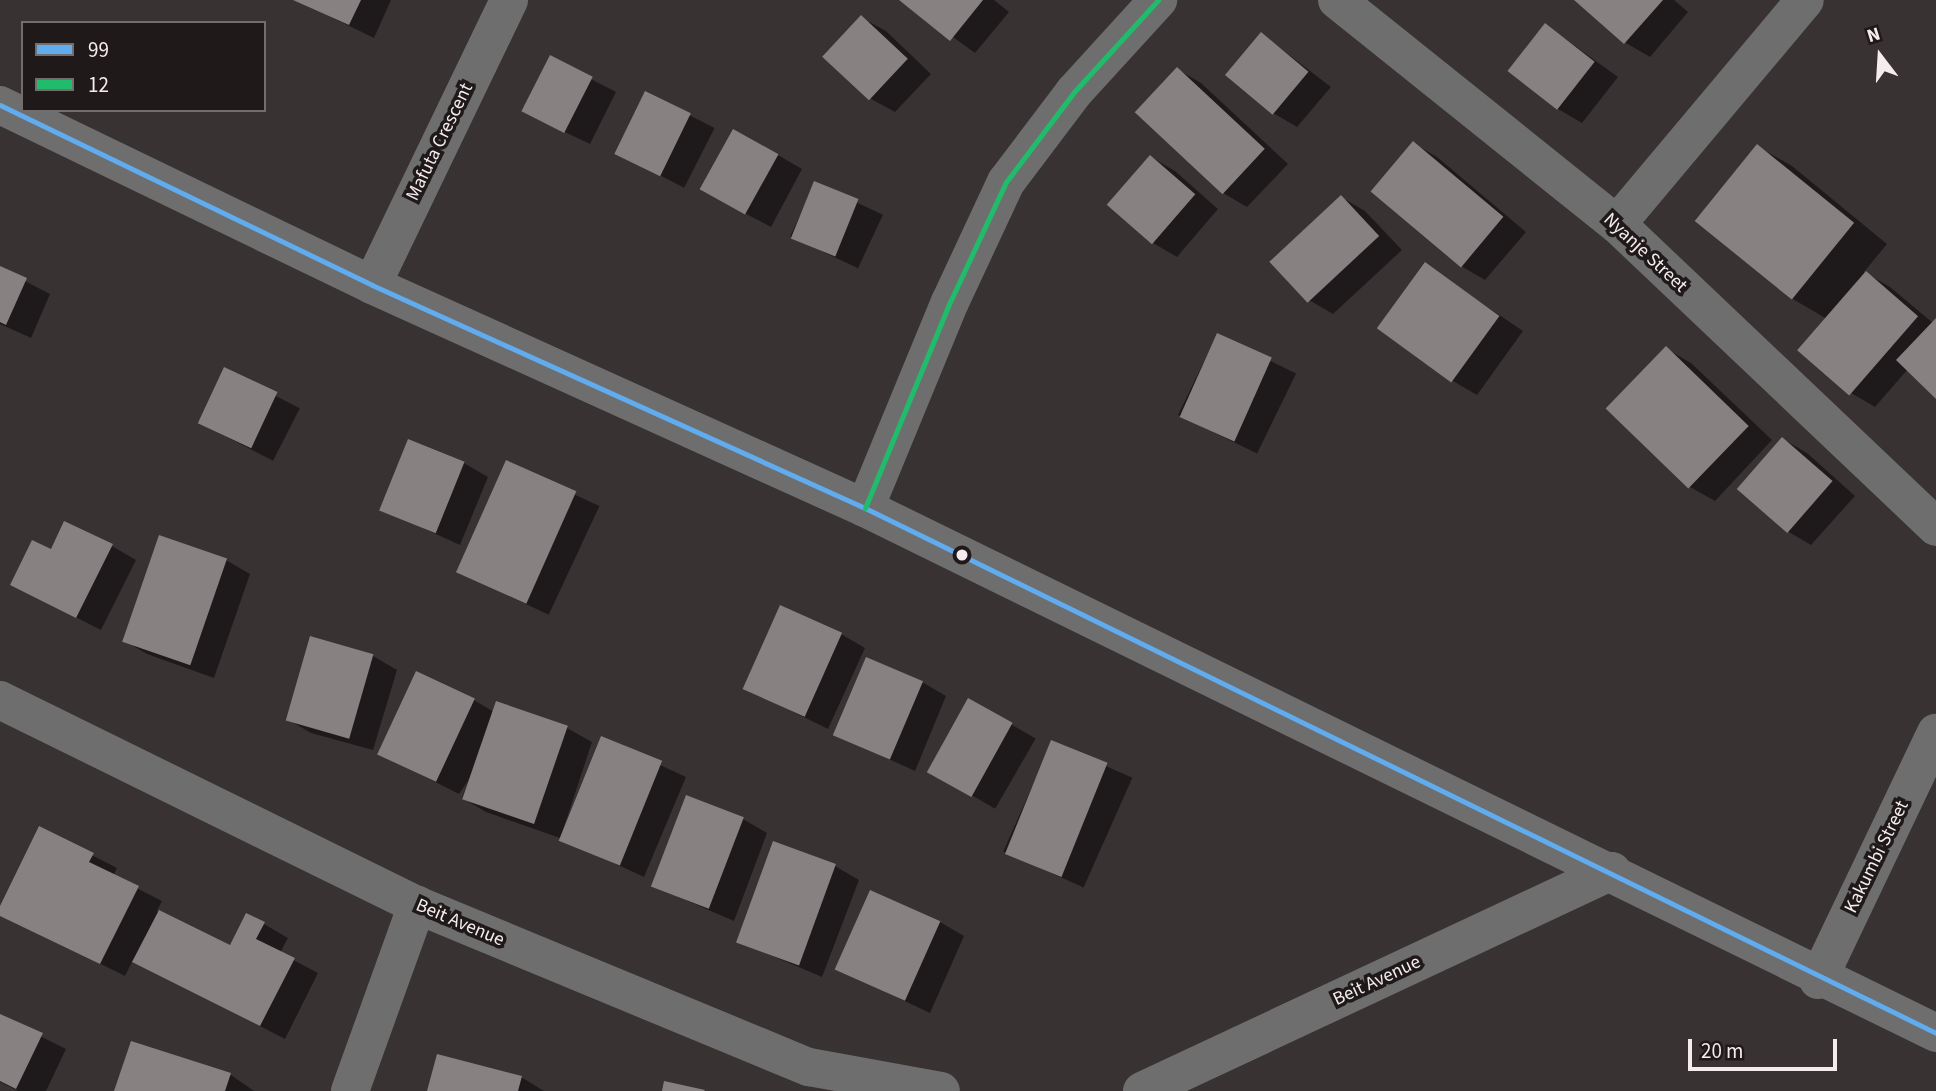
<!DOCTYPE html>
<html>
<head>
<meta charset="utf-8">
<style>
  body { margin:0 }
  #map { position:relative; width:1936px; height:1091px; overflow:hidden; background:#393233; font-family:"Source Sans 3",sans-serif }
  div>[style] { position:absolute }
  .shadow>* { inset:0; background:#0007; transform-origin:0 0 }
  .building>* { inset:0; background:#878181; transform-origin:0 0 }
  .minor>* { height:38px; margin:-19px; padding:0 19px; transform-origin:19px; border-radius:19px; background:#6f6e6e }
  .bus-1>* { height:5px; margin:-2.5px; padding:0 2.5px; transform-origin:2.5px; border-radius:2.5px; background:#60acee }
  .bus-2>* { height:5px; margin:-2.5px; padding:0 2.5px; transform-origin:2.5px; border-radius:2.5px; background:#20bc6c }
  .dots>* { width:19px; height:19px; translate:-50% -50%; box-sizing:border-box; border:4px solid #1f191a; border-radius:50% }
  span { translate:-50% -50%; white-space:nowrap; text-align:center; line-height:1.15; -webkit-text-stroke:7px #1f191a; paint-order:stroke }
  .street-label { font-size:19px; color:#f4eced }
  .legend { position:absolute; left:21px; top:21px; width:245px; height:91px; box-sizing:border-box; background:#1f191a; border:2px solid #746d6e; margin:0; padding:9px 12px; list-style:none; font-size:21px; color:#f4eced }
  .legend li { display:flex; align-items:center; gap:14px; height:35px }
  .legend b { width:35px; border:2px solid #746d6e }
  .north { position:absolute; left:1845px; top:21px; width:70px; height:70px; -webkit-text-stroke:5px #1f191a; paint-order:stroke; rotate:343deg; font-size:19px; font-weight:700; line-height:28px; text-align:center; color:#f4eced }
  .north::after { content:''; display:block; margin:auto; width:24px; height:32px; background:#f4eced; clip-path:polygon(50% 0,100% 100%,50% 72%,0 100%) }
  .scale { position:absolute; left:1688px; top:1039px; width:149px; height:32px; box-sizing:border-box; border:4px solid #f4eced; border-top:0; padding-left:9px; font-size:21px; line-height:24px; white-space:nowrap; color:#f4eced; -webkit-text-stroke:5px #1f191a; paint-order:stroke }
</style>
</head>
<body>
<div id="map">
  <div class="shadow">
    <div style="clip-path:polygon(296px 0,391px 0,374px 38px)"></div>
    <div style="clip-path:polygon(902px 0,994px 0,1009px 12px,975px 53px)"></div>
    <div style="clip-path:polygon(1576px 0,1674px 0,1688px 12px,1650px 57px,1626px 43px)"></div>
    <div style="clip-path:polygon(862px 18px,886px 31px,931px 74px,895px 112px,871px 99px)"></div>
    <div style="clip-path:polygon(1546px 25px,1618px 77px,1582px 123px,1558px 109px)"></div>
    <div style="clip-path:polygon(1262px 34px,1331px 87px,1297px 127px,1273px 113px)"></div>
    <div style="clip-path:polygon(550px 58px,616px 92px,590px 144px,548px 124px)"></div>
    <div style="clip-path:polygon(1177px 69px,1201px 83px,1288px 164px,1247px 207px,1223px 193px)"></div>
    <div style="left:646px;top:93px;width:77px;height:67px;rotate:27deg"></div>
    <div style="clip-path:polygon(1413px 143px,1437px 157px,1526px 232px,1485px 280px,1461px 266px)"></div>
    <div style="clip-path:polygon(1757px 146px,1792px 166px,1887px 244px,1864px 272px,1890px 287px,1933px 323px,1936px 320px,1936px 396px,1908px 369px,1875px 407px,1851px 393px,1827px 319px,1791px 298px)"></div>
    <div style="clip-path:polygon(778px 155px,802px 169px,771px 227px,727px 204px)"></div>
    <div style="clip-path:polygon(1151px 157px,1175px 171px,1218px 209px,1177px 257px,1153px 243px)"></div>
    <div style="left:815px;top:183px;width:75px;height:59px;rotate:25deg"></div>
    <div style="clip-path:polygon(1341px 197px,1365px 211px,1402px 250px,1333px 314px,1309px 300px)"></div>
    <div style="clip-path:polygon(1425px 265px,1523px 331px,1477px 395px,1453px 381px)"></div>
    <div style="clip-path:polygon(0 268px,50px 294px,31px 338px,0 324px)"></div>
    <div style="left:1217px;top:335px;width:88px;height:89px;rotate:26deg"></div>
    <div style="clip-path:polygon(1667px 349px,1691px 363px,1772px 440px,1715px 501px,1690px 487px,1608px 409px)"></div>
    <div style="left:225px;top:370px;width:84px;height:59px;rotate:27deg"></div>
    <div style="clip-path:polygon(1783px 439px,1807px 453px,1855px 496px,1811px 545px,1787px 531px)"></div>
    <div style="clip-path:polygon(464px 463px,488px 477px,460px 545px,381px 509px)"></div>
    <div style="left:507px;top:463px;width:102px;height:120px;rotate:25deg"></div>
    <div style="clip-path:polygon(112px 546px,136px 560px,101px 630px,12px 585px)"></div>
    <div style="clip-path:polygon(226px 560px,250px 574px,214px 678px,147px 654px,123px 640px)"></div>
    <div style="clip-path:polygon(841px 634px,865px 648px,828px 729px,745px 688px)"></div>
    <div style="clip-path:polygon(311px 638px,373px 656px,397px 670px,373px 750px,311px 733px,287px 719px)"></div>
    <div style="clip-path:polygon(922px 682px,946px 696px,915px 771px,836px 735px)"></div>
    <div style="clip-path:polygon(474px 700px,494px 712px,497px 703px,567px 728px,592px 742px,561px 836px,602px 738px,686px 777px,644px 877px,560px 838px,486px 812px,462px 798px,468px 781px,459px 794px,378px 753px)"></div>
    <div style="left:969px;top:700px;width:77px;height:81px;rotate:30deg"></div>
    <div style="left:1052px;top:742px;width:88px;height:120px;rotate:24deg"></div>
    <div style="clip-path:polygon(743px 819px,767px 833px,734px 921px,653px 886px)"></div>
    <div style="clip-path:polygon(39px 828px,117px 868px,113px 876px,162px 901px,157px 911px,231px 947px,264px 924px,288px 938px,280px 953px,318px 973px,285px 1039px,133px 960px,125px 976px,0 914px)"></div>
    <div style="clip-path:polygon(835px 866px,859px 880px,822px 977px,737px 941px)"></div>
    <div style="clip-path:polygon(940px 922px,964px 936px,930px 1013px,837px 969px)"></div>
    <div style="clip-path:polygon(0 1016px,66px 1049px,46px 1091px,18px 1091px,0 1082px)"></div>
    <div style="clip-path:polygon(132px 1043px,231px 1075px,254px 1091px,116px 1091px)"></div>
    <div style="clip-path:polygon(521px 1077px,544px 1091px,429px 1091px)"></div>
  </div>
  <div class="building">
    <div style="clip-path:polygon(293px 0,361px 0,349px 25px)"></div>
    <div style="clip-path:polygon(899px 0,983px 0,950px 41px)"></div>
    <div style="clip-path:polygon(1574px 0,1663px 0,1624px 44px)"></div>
    <div style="left:861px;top:15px;width:64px;height:57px;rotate:43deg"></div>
    <div style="left:1545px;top:23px;width:63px;height:61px;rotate:38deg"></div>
    <div style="left:1261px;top:32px;width:62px;height:56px;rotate:40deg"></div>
    <div style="left:550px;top:55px;width:48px;height:63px;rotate:27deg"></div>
    <div style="left:1177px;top:67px;width:120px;height:62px;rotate:43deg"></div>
    <div style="left:645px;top:91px;width:51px;height:70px;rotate:26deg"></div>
    <div style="left:733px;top:129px;width:52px;height:69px;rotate:29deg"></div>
    <div style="left:1413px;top:141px;width:118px;height:66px;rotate:40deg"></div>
    <div style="left:1757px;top:144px;width:125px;height:99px;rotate:39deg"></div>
    <div style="left:1150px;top:155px;width:60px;height:66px;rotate:41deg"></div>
    <div style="left:814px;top:181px;width:48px;height:62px;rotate:22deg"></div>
    <div style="left:1341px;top:195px;width:56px;height:98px;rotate:47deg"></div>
    <div style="left:1425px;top:262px;width:92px;height:82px;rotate:36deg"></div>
    <div style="clip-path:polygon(0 266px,27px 278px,6px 325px,0 322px)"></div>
    <div style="left:1866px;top:271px;width:69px;height:105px;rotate:41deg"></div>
    <div style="clip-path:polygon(1936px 318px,1936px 399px,1896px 360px)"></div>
    <div style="left:1217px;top:333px;width:60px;height:92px;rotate:24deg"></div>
    <div style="left:1666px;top:346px;width:115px;height:87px;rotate:44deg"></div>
    <div style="left:224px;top:367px;width:59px;height:62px;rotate:25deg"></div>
    <div style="left:1782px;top:437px;width:67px;height:69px;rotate:41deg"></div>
    <div style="left:408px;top:439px;width:61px;height:77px;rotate:22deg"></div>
    <div style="left:506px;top:460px;width:77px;height:123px;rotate:24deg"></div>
    <div style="clip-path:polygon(64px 521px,113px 544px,76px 618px,10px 585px,32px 540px,51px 549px)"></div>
    <div style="left:159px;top:535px;width:72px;height:113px;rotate:19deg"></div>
    <div style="left:780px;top:605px;width:68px;height:92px;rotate:24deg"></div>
    <div style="left:310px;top:636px;width:66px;height:88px;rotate:16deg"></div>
    <div style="left:866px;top:657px;width:62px;height:85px;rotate:23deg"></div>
    <div style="left:416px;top:671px;width:65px;height:92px;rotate:25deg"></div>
    <div style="left:968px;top:698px;width:51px;height:85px;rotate:29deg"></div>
    <div style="left:496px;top:701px;width:76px;height:104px;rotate:19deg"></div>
    <div style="left:601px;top:736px;width:66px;height:113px;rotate:22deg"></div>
    <div style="left:1051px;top:740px;width:61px;height:123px;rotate:22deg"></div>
    <div style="left:686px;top:795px;width:62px;height:98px;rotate:21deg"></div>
    <div style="clip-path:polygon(39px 826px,94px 853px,89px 862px,139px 886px,100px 964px,0 916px,0 906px)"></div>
    <div style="left:773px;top:841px;width:67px;height:108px;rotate:20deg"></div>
    <div style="left:870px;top:890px;width:77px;height:87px;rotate:24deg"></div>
    <div style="clip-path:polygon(159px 910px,230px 945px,246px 913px,265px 922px,256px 939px,295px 958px,260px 1026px,132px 962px)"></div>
    <div style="clip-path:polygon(0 1014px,43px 1033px,16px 1089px,0 1081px)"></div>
    <div style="clip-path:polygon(131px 1041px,231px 1073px,225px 1091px,114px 1091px)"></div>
    <div style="clip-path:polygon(437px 1054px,522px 1076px,518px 1091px,427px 1091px)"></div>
    <div style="clip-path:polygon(664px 1081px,705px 1090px,704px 1091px,662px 1091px)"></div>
  </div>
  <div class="minor">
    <div style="left:1337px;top:0;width:359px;rotate:38.7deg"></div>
    <div style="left:1617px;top:224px;width:440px;rotate:43.5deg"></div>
    <div style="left:0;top:105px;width:413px;rotate:25.8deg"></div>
    <div style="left:372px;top:285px;width:541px;rotate:24.34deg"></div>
    <div style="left:865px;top:508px;width:1193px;rotate:26.11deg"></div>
    <div style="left:1617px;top:224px;width:292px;rotate:-50deg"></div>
    <div style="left:372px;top:285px;width:316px;rotate:-64.3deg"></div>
    <div style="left:865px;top:508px;width:223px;rotate:-67.6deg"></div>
    <div style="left:950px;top:302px;width:132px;rotate:-65deg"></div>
    <div style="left:1006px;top:182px;width:113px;rotate:-52.9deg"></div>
    <div style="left:1074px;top:92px;width:125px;rotate:-47.6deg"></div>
    <div style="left:0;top:700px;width:465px;rotate:26.2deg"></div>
    <div style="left:417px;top:905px;width:424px;rotate:22.5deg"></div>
    <div style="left:809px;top:1067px;width:134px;rotate:10.3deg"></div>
    <div style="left:1818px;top:980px;width:274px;rotate:-64.5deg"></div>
    <div style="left:350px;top:1091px;width:198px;rotate:-70.2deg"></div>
    <div style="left:1142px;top:1091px;width:519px;rotate:-25.08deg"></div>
  </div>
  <div class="bus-1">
    <div style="left:0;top:105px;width:413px;rotate:25.8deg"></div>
    <div style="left:372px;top:285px;width:541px;rotate:24.34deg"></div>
    <div style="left:865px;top:508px;width:1193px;rotate:26.11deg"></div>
  </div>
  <div class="bus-2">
    <div style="left:865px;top:508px;width:223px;rotate:-67.6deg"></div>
    <div style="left:950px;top:302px;width:132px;rotate:-65deg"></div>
    <div style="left:1006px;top:182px;width:113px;rotate:-52.9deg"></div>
    <div style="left:1074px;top:92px;width:125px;rotate:-47.6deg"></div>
  </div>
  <div class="dots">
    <div style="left:962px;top:555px;background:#f4eced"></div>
  </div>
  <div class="street-label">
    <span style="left:440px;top:142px;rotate:-64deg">Mafuta Crescent</span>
    <span style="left:1645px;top:253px;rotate:43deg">Nyanje Street</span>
    <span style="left:1877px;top:857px;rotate:-64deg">Kakumbi Street</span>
    <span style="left:460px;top:923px;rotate:23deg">Beit Avenue</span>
    <span style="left:1377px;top:981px;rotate:-25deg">Beit Avenue</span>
  </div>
  <ul class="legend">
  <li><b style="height:9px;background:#60acee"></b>99</li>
  <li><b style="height:9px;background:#20bc6c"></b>12</li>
  </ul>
  <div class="north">N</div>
  <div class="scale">20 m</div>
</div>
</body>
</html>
